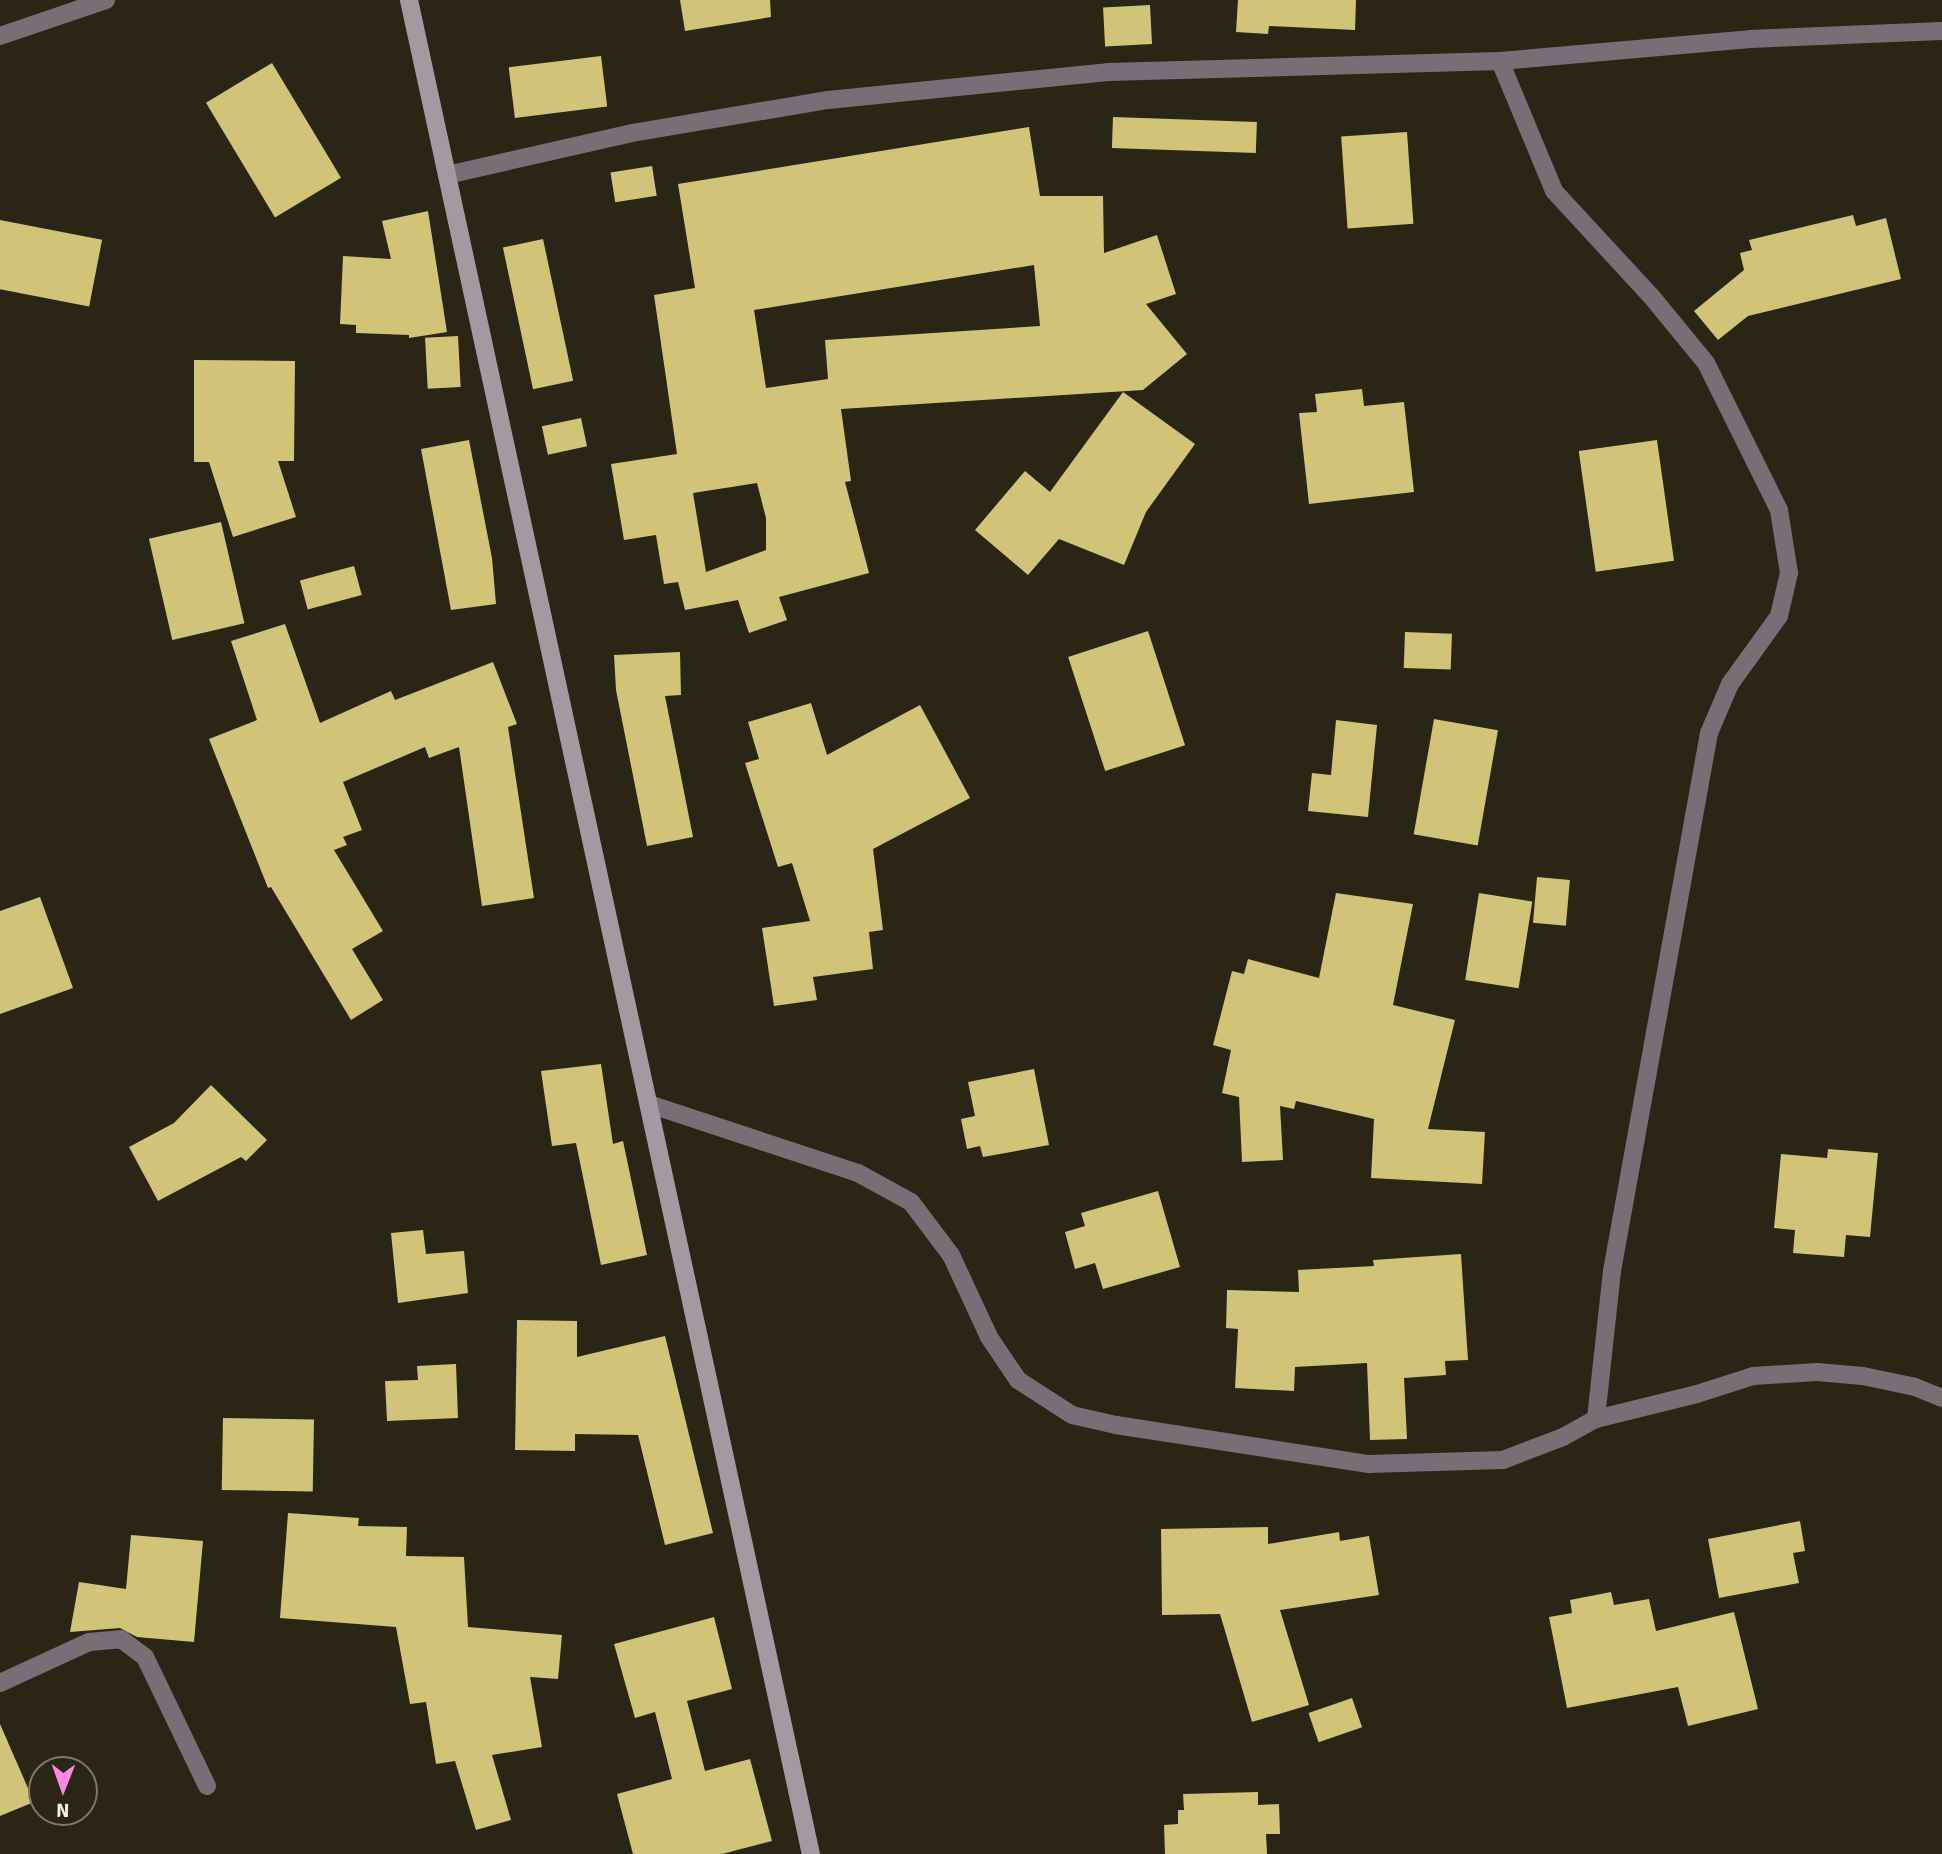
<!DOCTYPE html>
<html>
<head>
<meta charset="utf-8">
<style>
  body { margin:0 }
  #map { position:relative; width:1942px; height:1854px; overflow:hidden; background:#2a2615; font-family:Signika,sans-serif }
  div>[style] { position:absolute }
  .building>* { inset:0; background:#d1c378; transform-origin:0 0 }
  .minor>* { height:18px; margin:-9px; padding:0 9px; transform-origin:9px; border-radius:9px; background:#776f75 }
  .secondary>* { height:18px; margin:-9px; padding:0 9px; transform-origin:9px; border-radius:9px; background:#a598a1 }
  span { translate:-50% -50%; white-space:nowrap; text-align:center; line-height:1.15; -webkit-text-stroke:7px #2a2615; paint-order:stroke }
  .north { position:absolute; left:28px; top:1756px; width:70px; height:70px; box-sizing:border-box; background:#2a2615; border:2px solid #7c786a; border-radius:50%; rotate:181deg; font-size:19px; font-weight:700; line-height:28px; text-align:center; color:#f6f4e9 }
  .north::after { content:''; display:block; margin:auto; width:24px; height:32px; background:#fc86e3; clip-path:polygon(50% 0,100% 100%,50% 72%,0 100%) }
</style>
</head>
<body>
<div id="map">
  <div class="building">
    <div style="clip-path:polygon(680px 0,770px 0,771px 17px,685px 31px)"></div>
    <div style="clip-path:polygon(1238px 0,1356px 0,1355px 30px,1269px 26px,1268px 34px,1236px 32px)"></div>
    <div style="left:1150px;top:5px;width:39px;height:47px;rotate:87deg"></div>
    <div style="left:601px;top:56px;width:51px;height:93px;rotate:83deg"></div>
    <div style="left:272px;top:63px;width:134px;height:77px;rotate:59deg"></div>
    <div style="left:1113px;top:117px;width:144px;height:31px;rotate:2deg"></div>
    <div style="clip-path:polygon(evenodd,1029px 127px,1040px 196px,1103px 196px,1104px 253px,1157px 235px,1176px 294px,1146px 304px,1187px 354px,1143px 390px,841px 409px,851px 481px,845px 482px,869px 573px,779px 597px,787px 620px,749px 633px,738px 600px,685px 610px,678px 582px,664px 584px,656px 535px,624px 540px,611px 464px,677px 454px,654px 295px,695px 288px,678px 184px,1029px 127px,1034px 265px,1040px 326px,825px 340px,828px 379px,766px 388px,754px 310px,1034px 265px,1029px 127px,757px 483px,766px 518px,766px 550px,706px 572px,693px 493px,757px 483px)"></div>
    <div style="left:1407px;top:132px;width:92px;height:66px;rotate:86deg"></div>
    <div style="left:652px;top:166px;width:30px;height:42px;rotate:81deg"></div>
    <div style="clip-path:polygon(428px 211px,447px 332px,409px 338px,409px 335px,356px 333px,356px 325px,340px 324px,343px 256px,391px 259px,382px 221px)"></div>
    <div style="clip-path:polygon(1853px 215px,1856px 226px,1886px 218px,1901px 279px,1748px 316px,1718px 340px,1694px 311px,1744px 270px,1740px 253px,1752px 250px,1749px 240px)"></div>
    <div style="left:0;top:220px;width:104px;height:68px;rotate:11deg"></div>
    <div style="left:543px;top:239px;width:145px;height:41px;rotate:78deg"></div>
    <div style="left:458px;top:336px;width:51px;height:33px;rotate:87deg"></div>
    <div style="clip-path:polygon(194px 360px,295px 361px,294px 461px,278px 461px,296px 517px,233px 537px,209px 462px,194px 462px)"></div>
    <div style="clip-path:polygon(1362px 389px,1364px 406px,1404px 402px,1414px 492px,1309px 504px,1299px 413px,1317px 412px,1315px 394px)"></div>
    <div style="clip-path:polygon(1123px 392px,1195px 444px,1146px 512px,1124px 565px,1059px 539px,1028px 575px,975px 530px,1025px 471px,1050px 492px)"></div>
    <div style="left:581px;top:418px;width:29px;height:40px;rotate:78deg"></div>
    <div style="clip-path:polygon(469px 440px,492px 558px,496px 604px,451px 610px,421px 449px)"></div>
    <div style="left:1657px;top:440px;width:122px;height:79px;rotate:82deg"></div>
    <div style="left:221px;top:522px;width:104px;height:74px;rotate:77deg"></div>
    <div style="left:354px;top:566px;width:30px;height:56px;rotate:75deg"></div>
    <div style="clip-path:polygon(285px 624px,320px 723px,391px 691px,395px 700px,493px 662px,517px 724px,508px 727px,534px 898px,482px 906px,459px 747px,429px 758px,425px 747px,343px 782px,362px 830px,343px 837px,347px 845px,334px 850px,383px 931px,352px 949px,383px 1000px,351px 1020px,271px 887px,268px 888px,209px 739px,257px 720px,231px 641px)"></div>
    <div style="left:1148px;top:631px;width:120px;height:84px;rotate:72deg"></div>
    <div style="left:1405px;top:632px;width:47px;height:36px;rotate:2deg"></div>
    <div style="clip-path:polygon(680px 652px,681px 695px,665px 696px,693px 837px,647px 846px,616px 690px,614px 655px)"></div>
    <div style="clip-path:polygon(811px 703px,827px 755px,920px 705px,970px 798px,873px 849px,883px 930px,869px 932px,873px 969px,813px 977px,817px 1000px,774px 1006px,762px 928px,810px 921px,792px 863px,778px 867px,745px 763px,759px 759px,748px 722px)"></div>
    <div style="left:1434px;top:719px;width:65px;height:117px;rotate:10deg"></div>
    <div style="clip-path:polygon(1336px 720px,1377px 725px,1368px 817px,1308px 811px,1312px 773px,1331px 775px)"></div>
    <div style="left:1537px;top:877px;width:33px;height:46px;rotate:5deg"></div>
    <div style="clip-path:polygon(1336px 893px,1413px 904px,1393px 1005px,1455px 1020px,1428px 1129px,1485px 1132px,1482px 1184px,1371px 1178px,1374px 1119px,1296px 1101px,1294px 1109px,1280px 1106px,1283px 1160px,1242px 1162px,1239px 1097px,1222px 1093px,1231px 1050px,1213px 1045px,1232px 971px,1244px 974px,1248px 959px,1319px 978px)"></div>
    <div style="left:1479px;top:893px;width:54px;height:88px;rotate:9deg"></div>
    <div style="clip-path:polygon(40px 897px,73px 988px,0 1014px,0 911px)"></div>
    <div style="clip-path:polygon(601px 1064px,613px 1144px,623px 1141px,647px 1255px,601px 1265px,576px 1143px,552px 1146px,541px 1071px)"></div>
    <div style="clip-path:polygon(1034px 1069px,1049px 1145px,983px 1157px,980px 1146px,967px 1149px,961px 1119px,975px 1116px,968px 1082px)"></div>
    <div style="clip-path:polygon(211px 1085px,267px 1140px,246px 1161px,241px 1157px,158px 1201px,129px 1147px,174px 1123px)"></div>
    <div style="clip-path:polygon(1828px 1149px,1878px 1153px,1870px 1237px,1846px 1235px,1844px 1257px,1793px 1253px,1795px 1230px,1774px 1228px,1781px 1154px,1827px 1158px)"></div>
    <div style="clip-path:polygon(1158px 1191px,1180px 1267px,1103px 1289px,1095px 1263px,1075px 1269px,1065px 1232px,1085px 1226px,1081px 1213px)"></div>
    <div style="clip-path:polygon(423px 1230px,426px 1254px,464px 1251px,468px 1293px,398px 1303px,391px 1233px)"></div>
    <div style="clip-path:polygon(1461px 1254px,1468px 1360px,1445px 1361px,1446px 1375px,1404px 1378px,1407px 1439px,1370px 1440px,1367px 1363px,1295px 1367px,1294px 1391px,1235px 1388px,1238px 1329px,1226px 1328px,1227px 1290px,1299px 1292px,1298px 1270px,1374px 1266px,1373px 1260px)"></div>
    <div style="clip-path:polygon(517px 1320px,577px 1321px,577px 1357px,665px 1336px,713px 1533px,665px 1545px,638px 1435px,575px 1434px,575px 1451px,515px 1450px)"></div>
    <div style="clip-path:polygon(456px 1364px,458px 1418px,387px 1421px,385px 1381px,418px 1380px,417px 1366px)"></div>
    <div style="left:223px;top:1418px;width:91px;height:72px;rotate:1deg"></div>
    <div style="clip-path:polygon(288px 1513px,359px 1518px,358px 1526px,407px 1527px,406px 1556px,464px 1557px,468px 1627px,562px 1635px,558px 1679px,530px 1677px,542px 1747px,492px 1755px,511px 1820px,476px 1830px,455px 1761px,436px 1764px,426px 1702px,410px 1704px,396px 1627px,280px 1618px)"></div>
    <div style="clip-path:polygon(1800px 1521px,1805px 1551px,1793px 1553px,1799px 1583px,1719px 1598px,1708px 1539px)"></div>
    <div style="clip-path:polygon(1268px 1527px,1268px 1544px,1339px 1532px,1340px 1541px,1369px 1536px,1379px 1595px,1280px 1610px,1309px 1705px,1252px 1722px,1220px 1614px,1162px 1615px,1161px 1529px)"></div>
    <div style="clip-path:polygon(131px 1535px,203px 1541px,194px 1642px,137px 1637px,120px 1628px,70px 1632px,79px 1582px,126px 1589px)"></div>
    <div style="clip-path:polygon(1611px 1592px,1614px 1605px,1649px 1599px,1656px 1631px,1734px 1612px,1758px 1709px,1688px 1726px,1678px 1687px,1567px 1708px,1549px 1617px,1572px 1613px,1570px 1600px)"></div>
    <div style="clip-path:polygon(714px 1617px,732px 1689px,687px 1701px,705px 1771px,750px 1759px,772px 1841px,722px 1854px,633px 1854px,617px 1794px,672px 1779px,655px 1712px,635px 1718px,614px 1644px)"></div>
    <div style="left:1352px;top:1698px;width:31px;height:46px;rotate:71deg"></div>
    <div style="clip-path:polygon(0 1724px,34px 1802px,0 1816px)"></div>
    <div style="clip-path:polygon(1258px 1792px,1258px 1805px,1279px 1804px,1280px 1834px,1266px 1834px,1267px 1854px,1165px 1854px,1164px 1825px,1178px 1824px,1178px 1810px,1184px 1810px,1183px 1794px)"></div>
  </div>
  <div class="minor">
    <div style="left:0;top:36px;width:112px;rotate:-18.8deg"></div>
    <div style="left:1500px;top:61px;width:141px;rotate:67.4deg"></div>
    <div style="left:1554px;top:191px;width:143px;rotate:47.3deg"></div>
    <div style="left:1651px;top:296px;width:87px;rotate:50.6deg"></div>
    <div style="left:1706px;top:363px;width:164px;rotate:63.6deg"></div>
    <div style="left:1779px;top:510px;width:64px;rotate:81deg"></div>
    <div style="left:1789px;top:573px;width:44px;rotate:103.1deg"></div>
    <div style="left:1779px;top:616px;width:84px;rotate:125.8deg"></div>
    <div style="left:1730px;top:684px;width:53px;rotate:113.2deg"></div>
    <div style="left:1709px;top:733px;width:547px;rotate:100.22deg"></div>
    <div style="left:1612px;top:1271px;width:149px;rotate:96.2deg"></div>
    <div style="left:447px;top:175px;width:190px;rotate:-12.8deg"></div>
    <div style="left:632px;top:133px;width:199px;rotate:-9.6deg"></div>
    <div style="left:828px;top:100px;width:281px;rotate:-5.7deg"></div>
    <div style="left:1108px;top:72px;width:392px;rotate:-1.6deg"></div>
    <div style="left:1500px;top:61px;width:251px;rotate:-5deg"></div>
    <div style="left:1750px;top:39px;width:192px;rotate:-2.4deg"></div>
    <div style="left:649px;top:1104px;width:220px;rotate:18.3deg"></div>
    <div style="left:858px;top:1173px;width:60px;rotate:28.7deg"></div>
    <div style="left:911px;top:1202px;width:66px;rotate:53deg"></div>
    <div style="left:951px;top:1255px;width:90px;rotate:65.1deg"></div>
    <div style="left:989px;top:1337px;width:52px;rotate:56deg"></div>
    <div style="left:1018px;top:1380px;width:64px;rotate:32.9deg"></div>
    <div style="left:1072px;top:1415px;width:45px;rotate:12.8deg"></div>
    <div style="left:1116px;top:1425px;width:256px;rotate:8.8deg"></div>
    <div style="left:1369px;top:1464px;width:134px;rotate:-1.7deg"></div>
    <div style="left:1503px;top:1460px;width:64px;rotate:-21deg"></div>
    <div style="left:1563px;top:1437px;width:38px;rotate:-29deg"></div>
    <div style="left:1596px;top:1419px;width:104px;rotate:-13.9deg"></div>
    <div style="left:1697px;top:1394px;width:59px;rotate:-17.8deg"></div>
    <div style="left:1753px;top:1376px;width:64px;rotate:-3.6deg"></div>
    <div style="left:1817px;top:1372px;width:46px;rotate:5deg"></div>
    <div style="left:1863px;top:1376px;width:53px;rotate:11.9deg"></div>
    <div style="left:1915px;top:1387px;width:29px;rotate:22deg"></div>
    <div style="left:0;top:1683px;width:98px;rotate:-24.7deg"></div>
    <div style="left:89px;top:1642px;width:32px;rotate:-5deg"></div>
    <div style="left:121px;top:1639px;width:30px;rotate:37deg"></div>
    <div style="left:145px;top:1657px;width:143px;rotate:64.3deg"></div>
  </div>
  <div class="secondary">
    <div style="left:409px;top:0;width:1897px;rotate:77.77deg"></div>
  </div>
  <div class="north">N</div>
</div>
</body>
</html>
